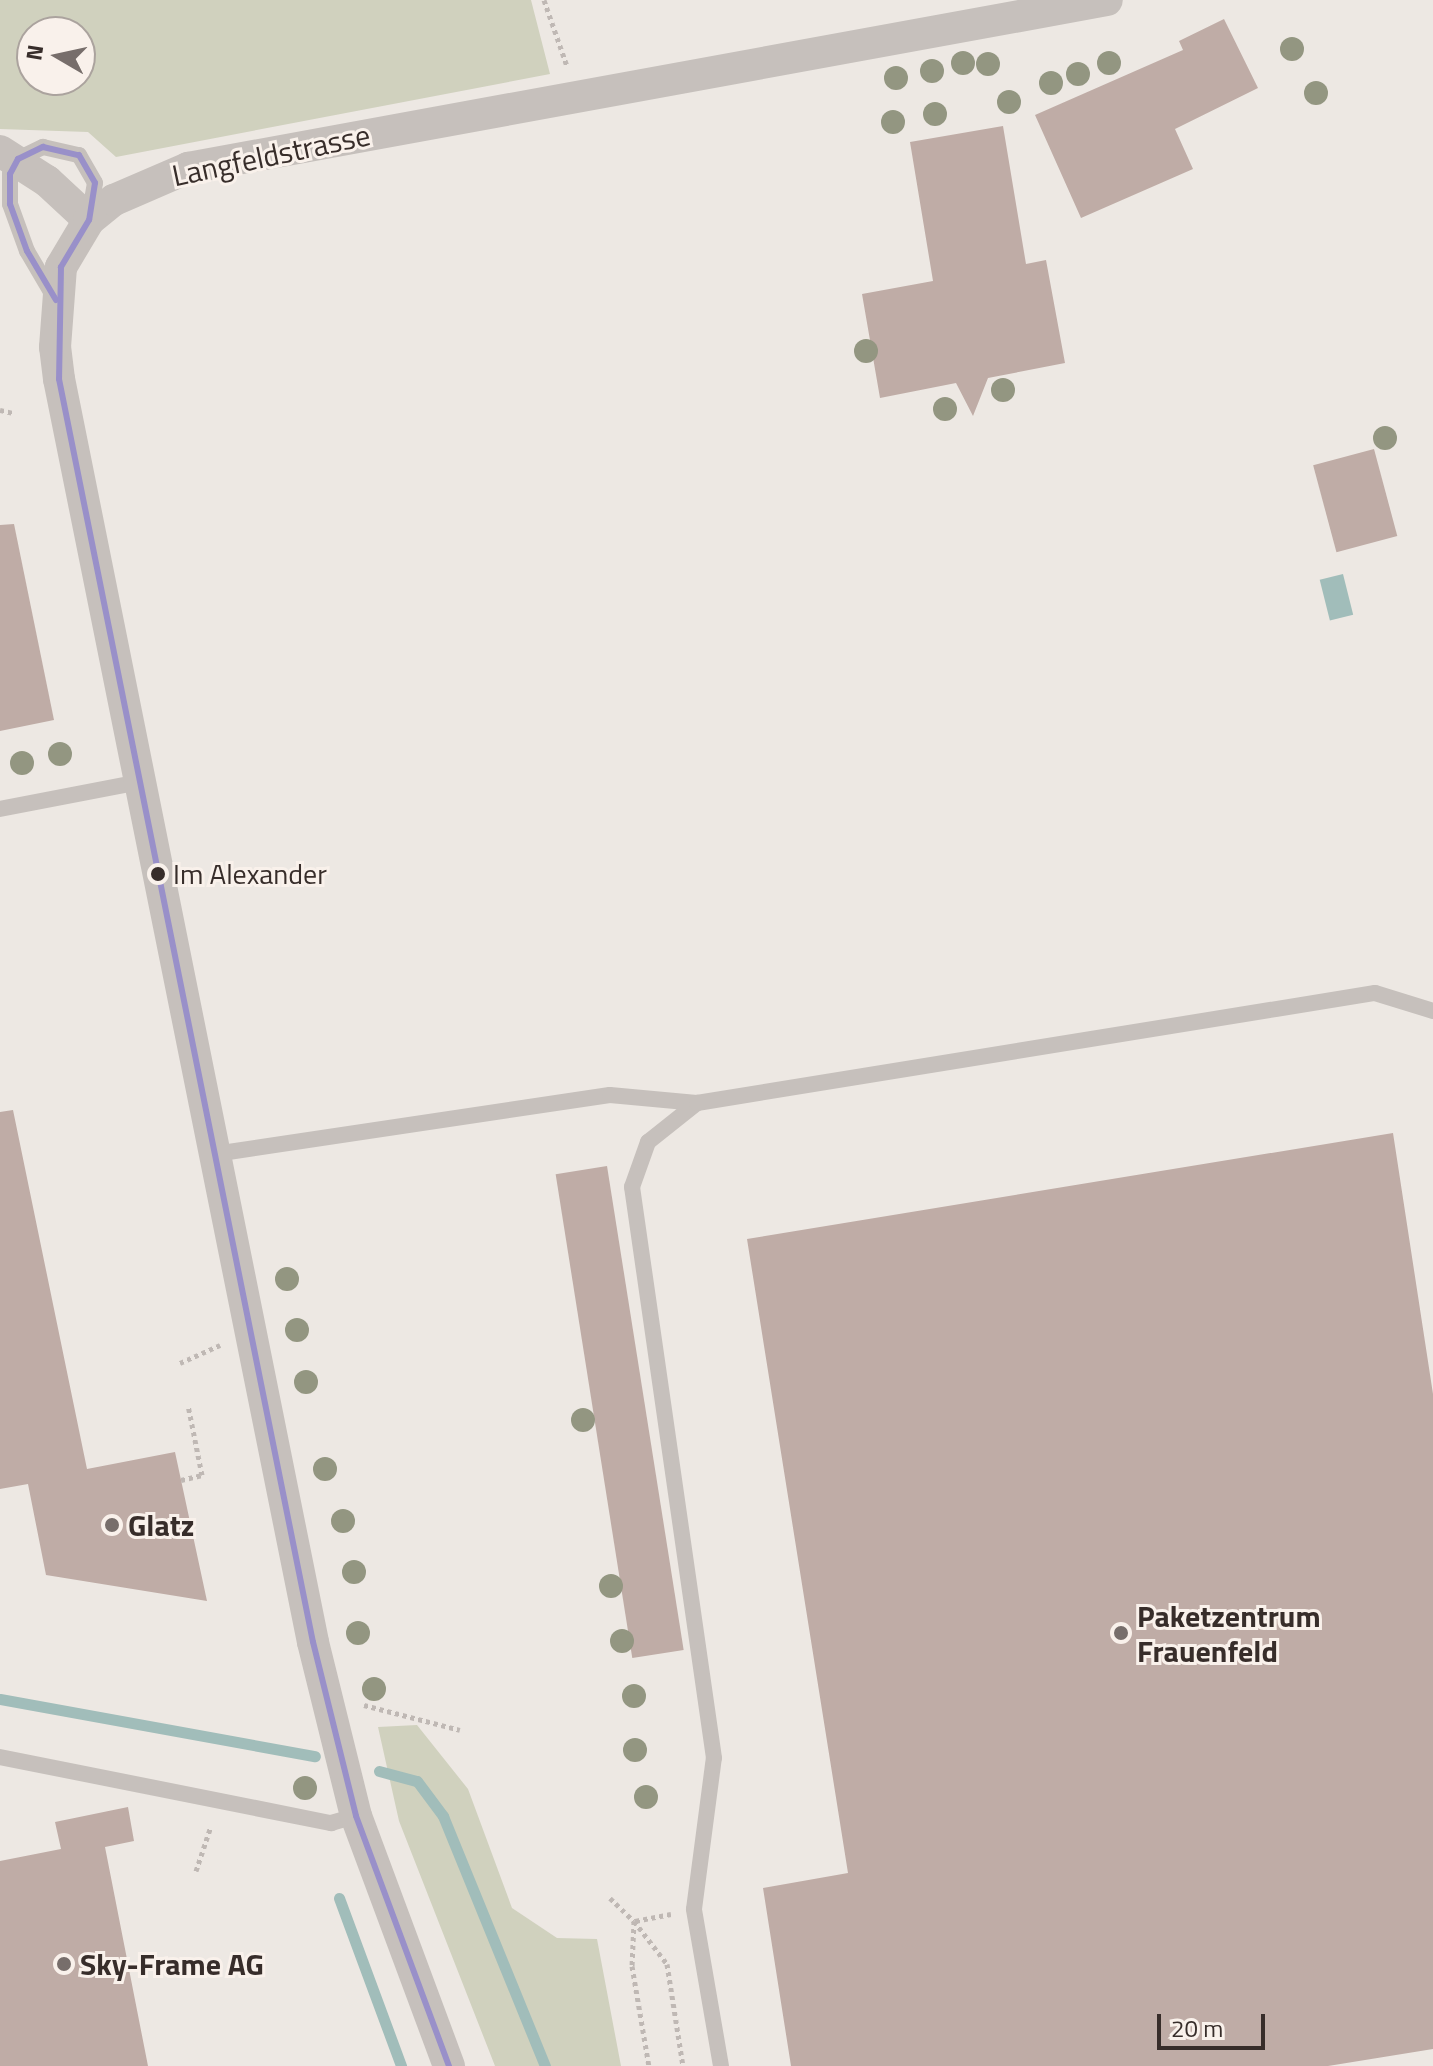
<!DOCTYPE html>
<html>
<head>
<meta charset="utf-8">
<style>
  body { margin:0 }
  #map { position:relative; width:1433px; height:2066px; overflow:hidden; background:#ede8e3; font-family:"Titillium Web",sans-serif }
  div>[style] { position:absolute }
  .green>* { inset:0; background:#d0d1be }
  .water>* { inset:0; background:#a1bdba; transform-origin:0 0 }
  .stream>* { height:11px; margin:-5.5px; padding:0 5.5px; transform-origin:5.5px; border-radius:5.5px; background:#a1bdba }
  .building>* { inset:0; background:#bfaca6; transform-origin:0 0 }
  .path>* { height:5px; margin-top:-2.5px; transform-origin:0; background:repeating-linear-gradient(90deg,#bfb8b4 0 4px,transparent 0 8px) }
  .service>* { height:16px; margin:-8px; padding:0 8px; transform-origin:8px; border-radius:8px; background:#c6c0bc }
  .minor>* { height:32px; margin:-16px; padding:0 16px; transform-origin:16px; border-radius:16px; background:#c6c0bc }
  .bus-1>* { height:6px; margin:-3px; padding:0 3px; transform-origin:3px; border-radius:3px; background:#9990c9 }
  .trees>* { width:24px; height:24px; margin:-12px; border-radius:50%; background:#939681 }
  .dots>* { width:22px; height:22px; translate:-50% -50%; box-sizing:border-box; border:4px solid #f9f1eb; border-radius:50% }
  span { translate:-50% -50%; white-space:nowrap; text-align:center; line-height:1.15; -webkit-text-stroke:6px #f9f1eb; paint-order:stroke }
  .bus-label { font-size:28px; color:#372d2a }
  .left { translate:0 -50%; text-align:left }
  .street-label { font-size:30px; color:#372d2a }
  .poi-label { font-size:30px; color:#372d2a; font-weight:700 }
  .north { position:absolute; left:16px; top:16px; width:80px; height:80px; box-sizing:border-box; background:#f9f1eb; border:2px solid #aba39e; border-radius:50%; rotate:279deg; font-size:22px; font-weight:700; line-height:32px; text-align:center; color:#372d2a }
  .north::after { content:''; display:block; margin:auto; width:28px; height:36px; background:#776e6b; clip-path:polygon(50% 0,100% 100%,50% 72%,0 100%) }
  .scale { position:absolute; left:1157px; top:2014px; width:108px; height:36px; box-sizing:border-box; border:4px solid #372d2a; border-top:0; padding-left:10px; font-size:24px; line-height:28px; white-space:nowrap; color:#372d2a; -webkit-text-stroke:6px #f9f1eb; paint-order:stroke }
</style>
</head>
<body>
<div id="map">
  <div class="green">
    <div style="clip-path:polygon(evenodd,0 0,531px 0,550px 74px,116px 157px,88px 132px,0 129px,0 0,80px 32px,80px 80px,32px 80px,32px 32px,80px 32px)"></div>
    <div style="clip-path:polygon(417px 1725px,468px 1789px,512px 1908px,557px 1938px,597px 1939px,621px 2066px,495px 2066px,399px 1821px,378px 1727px)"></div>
  </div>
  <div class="water">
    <div style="left:1343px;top:574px;width:42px;height:24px;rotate:76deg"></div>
  </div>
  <div class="stream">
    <div style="left:0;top:1699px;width:320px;rotate:10.3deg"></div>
    <div style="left:379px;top:1771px;width:39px;rotate:15deg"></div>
    <div style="left:417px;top:1781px;width:44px;rotate:53.4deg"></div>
    <div style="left:443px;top:1816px;width:270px;rotate:67.8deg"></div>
    <div style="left:339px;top:1898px;width:179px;rotate:69.7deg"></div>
  </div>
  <div class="building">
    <div style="clip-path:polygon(1224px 19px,1258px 88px,1175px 129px,1193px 169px,1081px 218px,1035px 115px,1183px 50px,1179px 41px)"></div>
    <div style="clip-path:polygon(1003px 126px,1026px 264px,1046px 260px,1065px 363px,988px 378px,973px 416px,956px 383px,880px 398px,862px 294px,933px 281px,910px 142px)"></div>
    <div style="left:1374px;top:449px;width:90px;height:63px;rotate:75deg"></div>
    <div style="clip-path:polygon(14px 524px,54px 720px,0 731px,0 525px)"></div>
    <div style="clip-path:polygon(13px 1110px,87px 1469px,175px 1452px,207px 1601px,46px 1575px,28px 1484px,0 1489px,0 1112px)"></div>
    <div style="clip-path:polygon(1393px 1133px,1433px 1394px,1433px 2049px,1328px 2066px,791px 2066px,763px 1888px,848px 1873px,747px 1239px)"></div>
    <div style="left:607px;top:1166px;width:490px;height:52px;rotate:81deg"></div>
    <div style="clip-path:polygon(128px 1807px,134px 1841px,105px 1847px,148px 2066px,0 2066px,0 1861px,61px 1849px,55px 1822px)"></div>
  </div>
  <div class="path">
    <div style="left:544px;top:0;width:70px;rotate:70.8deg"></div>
    <div style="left:0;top:410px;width:13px;rotate:13deg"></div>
    <div style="left:180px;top:1363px;width:44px;rotate:-24.2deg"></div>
    <div style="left:181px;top:1480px;width:22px;rotate:-13deg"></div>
    <div style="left:202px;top:1475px;width:71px;rotate:-101.3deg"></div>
    <div style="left:364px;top:1705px;width:99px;rotate:14.6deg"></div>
    <div style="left:196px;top:1871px;width:47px;rotate:-71.6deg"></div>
    <div style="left:610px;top:1898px;width:33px;rotate:44deg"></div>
    <div style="left:634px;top:1921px;width:45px;rotate:92.5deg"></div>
    <div style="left:632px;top:1966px;width:101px;rotate:80.4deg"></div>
    <div style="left:671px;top:1914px;width:38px;rotate:169deg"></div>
    <div style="left:634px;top:1921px;width:54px;rotate:52.5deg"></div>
    <div style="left:667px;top:1964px;width:103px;rotate:81.1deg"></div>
  </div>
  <div class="service">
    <div style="left:54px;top:297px;width:53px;rotate:-120.4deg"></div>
    <div style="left:27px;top:251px;width:50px;rotate:-109.9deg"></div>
    <div style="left:10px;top:204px;width:30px;rotate:-90deg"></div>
    <div style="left:10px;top:174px;width:17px;rotate:-62deg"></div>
    <div style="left:18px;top:159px;width:28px;rotate:-26deg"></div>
    <div style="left:43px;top:147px;width:37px;rotate:13deg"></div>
    <div style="left:79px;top:155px;width:32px;rotate:60deg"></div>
    <div style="left:95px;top:183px;width:36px;rotate:100deg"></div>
    <div style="left:0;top:809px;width:143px;rotate:-10.9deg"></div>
    <div style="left:215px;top:1154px;width:399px;rotate:-8.5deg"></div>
    <div style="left:610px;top:1095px;width:87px;rotate:5.3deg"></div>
    <div style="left:0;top:1757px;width:338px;rotate:11.3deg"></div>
    <div style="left:331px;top:1823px;width:26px;rotate:-16deg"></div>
    <div style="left:721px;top:2066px;width:159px;rotate:-99.8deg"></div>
    <div style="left:694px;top:1909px;width:152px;rotate:-82.5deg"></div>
    <div style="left:714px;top:1758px;width:577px;rotate:-98.17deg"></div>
    <div style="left:632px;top:1187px;width:48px;rotate:-70.4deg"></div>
    <div style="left:648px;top:1142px;width:63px;rotate:-38.5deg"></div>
    <div style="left:697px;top:1103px;width:687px;rotate:-9.22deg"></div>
    <div style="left:1375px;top:993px;width:61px;rotate:17.2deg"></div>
  </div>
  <div class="minor">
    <div style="left:0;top:151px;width:56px;rotate:32.6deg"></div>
    <div style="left:47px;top:181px;width:57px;rotate:42.9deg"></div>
    <div style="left:449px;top:2066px;width:267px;rotate:-110.4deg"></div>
    <div style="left:356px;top:1816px;width:179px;rotate:-103.9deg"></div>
    <div style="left:313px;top:1642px;width:1288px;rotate:-101.37deg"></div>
    <div style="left:59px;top:379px;width:32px;rotate:-97deg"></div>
    <div style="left:55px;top:347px;width:80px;rotate:-85.7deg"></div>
    <div style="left:61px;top:267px;width:55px;rotate:-59.2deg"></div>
    <div style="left:89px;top:220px;width:32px;rotate:-39deg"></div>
    <div style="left:114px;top:200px;width:81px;rotate:-23.4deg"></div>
    <div style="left:188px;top:168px;width:934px;rotate:-10.36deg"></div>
  </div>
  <div class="bus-1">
    <div style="left:56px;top:300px;width:57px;rotate:-120.6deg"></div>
    <div style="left:27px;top:251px;width:50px;rotate:-109.9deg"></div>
    <div style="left:10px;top:204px;width:30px;rotate:-90deg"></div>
    <div style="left:10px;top:174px;width:17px;rotate:-62deg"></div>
    <div style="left:18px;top:159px;width:28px;rotate:-26deg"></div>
    <div style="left:43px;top:147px;width:37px;rotate:13deg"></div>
    <div style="left:79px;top:155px;width:32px;rotate:60deg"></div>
    <div style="left:95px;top:183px;width:37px;rotate:99deg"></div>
    <div style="left:89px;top:220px;width:55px;rotate:120.8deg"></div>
    <div style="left:61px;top:267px;width:112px;rotate:91deg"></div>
    <div style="left:59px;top:379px;width:1288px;rotate:78.63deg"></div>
    <div style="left:313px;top:1642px;width:179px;rotate:76.1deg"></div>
    <div style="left:356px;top:1816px;width:267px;rotate:69.6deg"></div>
  </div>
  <div class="trees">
    <div style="left:1292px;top:49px"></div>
    <div style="left:963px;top:63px"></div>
    <div style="left:1109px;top:63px"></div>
    <div style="left:988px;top:64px"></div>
    <div style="left:932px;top:71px"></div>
    <div style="left:1078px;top:74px"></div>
    <div style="left:896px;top:78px"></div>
    <div style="left:1051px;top:83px"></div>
    <div style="left:1316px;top:93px"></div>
    <div style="left:1009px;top:102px"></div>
    <div style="left:935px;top:114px"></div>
    <div style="left:893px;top:122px"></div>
    <div style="left:866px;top:351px"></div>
    <div style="left:1003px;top:390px"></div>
    <div style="left:945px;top:409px"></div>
    <div style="left:1385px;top:438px"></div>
    <div style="left:60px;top:754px"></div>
    <div style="left:22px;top:763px"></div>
    <div style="left:287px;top:1279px"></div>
    <div style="left:297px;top:1330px"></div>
    <div style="left:306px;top:1382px"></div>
    <div style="left:583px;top:1420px"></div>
    <div style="left:325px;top:1469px"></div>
    <div style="left:343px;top:1521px"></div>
    <div style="left:354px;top:1572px"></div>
    <div style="left:611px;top:1586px"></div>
    <div style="left:358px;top:1633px"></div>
    <div style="left:622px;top:1641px"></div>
    <div style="left:374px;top:1689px"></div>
    <div style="left:634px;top:1696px"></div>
    <div style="left:635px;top:1750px"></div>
    <div style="left:305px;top:1788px"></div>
    <div style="left:646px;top:1797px"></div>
  </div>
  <div class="dots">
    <div style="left:158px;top:874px;background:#372d2a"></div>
    <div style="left:112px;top:1525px;background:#776e6b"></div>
    <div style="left:1121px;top:1633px;background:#776e6b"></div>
    <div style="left:64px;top:1964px;background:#776e6b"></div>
  </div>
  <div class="bus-label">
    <span class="left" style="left:173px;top:874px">Im Alexander</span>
  </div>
  <div class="street-label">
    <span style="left:271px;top:155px;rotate:-12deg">Langfeldstrasse</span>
  </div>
  <div class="poi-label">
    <span class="left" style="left:128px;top:1525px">Glatz</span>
    <span class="left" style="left:1137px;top:1633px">Paketzentrum<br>Frauenfeld</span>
    <span class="left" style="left:80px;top:1964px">Sky-Frame AG</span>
  </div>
  <div class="north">N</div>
  <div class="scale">20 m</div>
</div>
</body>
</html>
